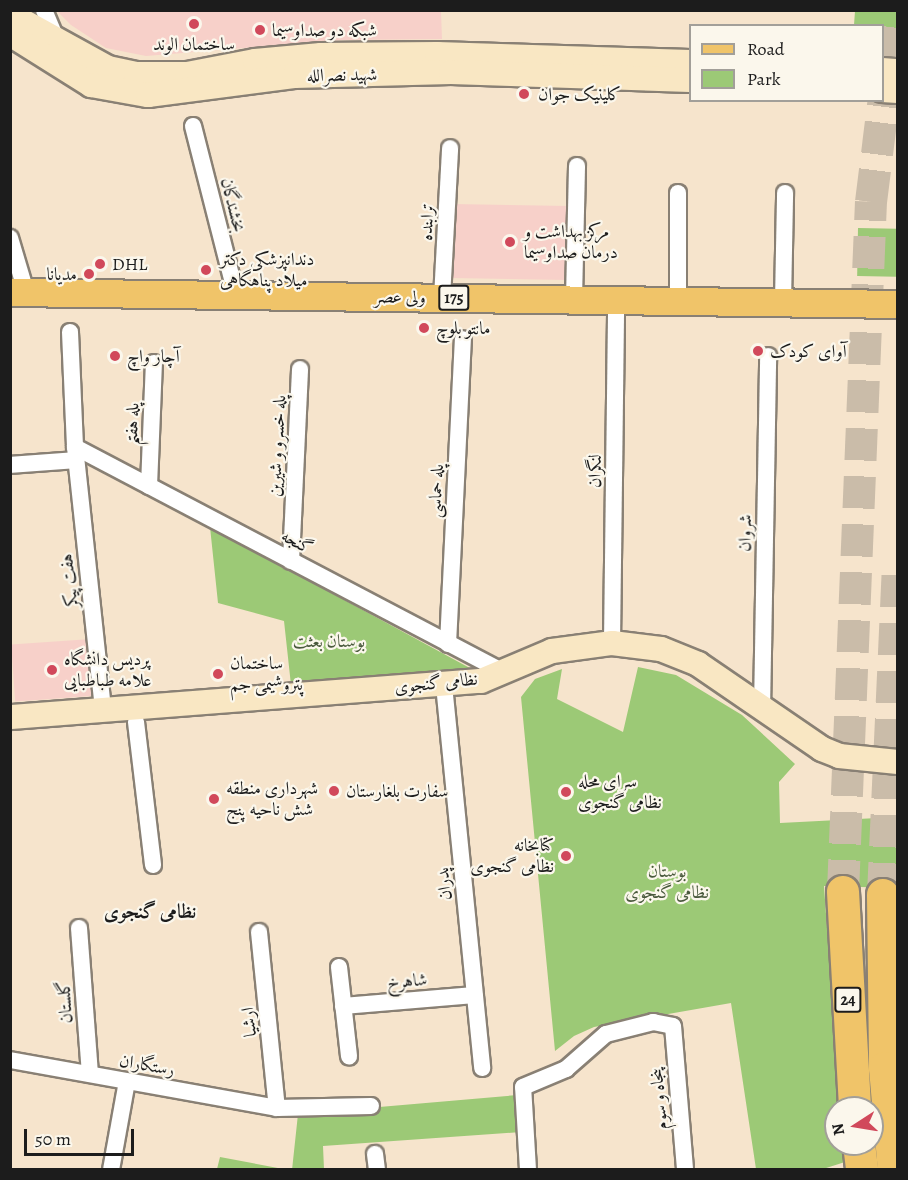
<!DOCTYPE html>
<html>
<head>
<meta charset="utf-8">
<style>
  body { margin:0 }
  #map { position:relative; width:908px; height:1180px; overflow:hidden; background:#f6e4cc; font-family:Alegreya,Amiri,serif }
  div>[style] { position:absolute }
  .built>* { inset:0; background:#f7d0c9; transform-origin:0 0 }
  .green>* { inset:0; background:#9cc976; transform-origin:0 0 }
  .highway-tunnel>* { height:32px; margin-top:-16px; transform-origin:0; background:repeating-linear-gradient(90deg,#cabca9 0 32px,transparent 0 48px) }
  .roads { filter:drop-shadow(2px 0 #898074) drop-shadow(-2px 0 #898074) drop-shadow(0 2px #898074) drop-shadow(0 -2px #898074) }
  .street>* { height:16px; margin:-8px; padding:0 8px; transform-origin:8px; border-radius:8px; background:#fff }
  .secondary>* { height:24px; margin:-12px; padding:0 12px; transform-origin:12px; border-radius:12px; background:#f9e7c3 }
  .primary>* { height:27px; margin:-13.5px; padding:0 13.5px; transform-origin:13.5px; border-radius:13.5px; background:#f0c469 }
  .highway>* { height:32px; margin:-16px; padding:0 16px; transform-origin:16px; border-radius:16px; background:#f0c469 }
  .dots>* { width:16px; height:16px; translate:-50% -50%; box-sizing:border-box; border:3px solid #fbf7ec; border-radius:50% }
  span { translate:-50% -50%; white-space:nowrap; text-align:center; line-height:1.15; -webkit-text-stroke:4.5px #fbf7ec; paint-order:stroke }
  .shield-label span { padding:2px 4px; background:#fbf7ec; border:2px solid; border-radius:4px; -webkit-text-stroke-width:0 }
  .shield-label { font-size:16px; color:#1c1c1c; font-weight:700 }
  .poi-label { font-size:18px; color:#1c1c1c }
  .left { translate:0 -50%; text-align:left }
  .right { translate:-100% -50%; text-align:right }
  .street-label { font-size:18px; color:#1c1c1c }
  .park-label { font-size:18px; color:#49593c }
  .neighbourhood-label { font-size:20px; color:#1c1c1c; font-weight:700 }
  .frame { position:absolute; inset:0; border:12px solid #1c1c1c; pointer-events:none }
  .legend { position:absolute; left:689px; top:24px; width:195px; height:78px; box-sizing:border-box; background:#fbf7ec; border:2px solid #a29f99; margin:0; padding:8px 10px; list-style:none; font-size:18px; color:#1c1c1c }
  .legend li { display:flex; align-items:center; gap:12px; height:30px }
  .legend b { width:30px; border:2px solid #a29f99 }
  .north { position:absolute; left:824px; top:1096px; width:60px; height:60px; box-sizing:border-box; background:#fbf7ec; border:2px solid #a29f99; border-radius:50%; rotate:258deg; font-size:16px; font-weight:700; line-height:24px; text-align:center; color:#1c1c1c }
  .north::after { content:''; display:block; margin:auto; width:21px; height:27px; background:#d1495b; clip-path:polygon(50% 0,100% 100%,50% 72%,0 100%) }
  .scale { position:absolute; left:24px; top:1129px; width:110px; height:27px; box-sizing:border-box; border:3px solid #1c1c1c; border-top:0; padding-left:8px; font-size:18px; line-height:21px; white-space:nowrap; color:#1c1c1c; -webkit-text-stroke:4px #fbf7ec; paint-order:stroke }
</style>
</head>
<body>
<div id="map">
  <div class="built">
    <div style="clip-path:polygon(57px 11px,441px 11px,442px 39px,343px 40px,146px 56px,106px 48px,71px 25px)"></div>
    <div style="left:452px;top:204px;width:118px;height:74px;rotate:1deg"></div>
    <div style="left:91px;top:639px;width:57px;height:80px;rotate:86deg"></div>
  </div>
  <div class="green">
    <div style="clip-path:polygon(855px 11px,897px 11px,897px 38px,887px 37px,887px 27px,882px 26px,854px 25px)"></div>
    <div style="left:858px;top:228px;width:39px;height:48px;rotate:1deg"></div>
    <div style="clip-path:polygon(210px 527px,479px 673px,291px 685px,284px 621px,218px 603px)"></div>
    <div style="clip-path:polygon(638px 667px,676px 675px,742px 715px,795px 764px,779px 782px,780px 823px,897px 817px,897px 888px,824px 886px,840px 1108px,836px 1108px,836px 1144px,843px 1144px,845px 1162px,823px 1169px,756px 1169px,731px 1003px,594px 1027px,574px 1036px,555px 1051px,521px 697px,535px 679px,562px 669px,557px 699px,623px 732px)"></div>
    <div style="clip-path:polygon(518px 1095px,521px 1132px,323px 1146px,324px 1169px,292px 1170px,298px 1114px)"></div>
    <div style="clip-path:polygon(220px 1157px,283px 1169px,217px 1169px)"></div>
  </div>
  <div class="highway-tunnel">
    <div style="left:843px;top:892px;width:691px;rotate:-87.68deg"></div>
    <div style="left:871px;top:202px;width:193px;rotate:-82.9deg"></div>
    <div style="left:883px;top:895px;width:326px;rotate:-87.4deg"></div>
  </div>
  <div class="roads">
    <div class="street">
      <div style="left:44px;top:10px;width:28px;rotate:67deg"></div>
      <div style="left:193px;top:126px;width:174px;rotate:75.7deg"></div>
      <div style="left:10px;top:238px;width:56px;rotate:73.5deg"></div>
      <div style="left:442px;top:298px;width:150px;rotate:-86.9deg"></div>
      <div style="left:574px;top:299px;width:133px;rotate:-88.7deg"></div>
      <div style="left:678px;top:300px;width:107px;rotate:-90deg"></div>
      <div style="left:783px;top:302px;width:109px;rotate:-88.9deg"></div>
      <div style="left:70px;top:332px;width:115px;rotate:87.5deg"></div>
      <div style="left:75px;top:447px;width:265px;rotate:83.9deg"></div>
      <div style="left:75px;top:447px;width:481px;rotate:27.7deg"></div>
      <div style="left:10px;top:465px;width:66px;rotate:-4.3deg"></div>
      <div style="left:149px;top:486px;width:123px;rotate:-87.7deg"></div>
      <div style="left:291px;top:561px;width:192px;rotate:-87.3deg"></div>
      <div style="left:612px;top:643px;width:343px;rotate:-89.3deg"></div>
      <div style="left:448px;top:644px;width:305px;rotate:-87.2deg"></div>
      <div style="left:444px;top:685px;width:385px;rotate:84.3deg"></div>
      <div style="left:762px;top:710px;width:354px;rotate:-89deg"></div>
      <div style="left:136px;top:722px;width:144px;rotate:83.2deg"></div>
      <div style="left:79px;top:928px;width:146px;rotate:85.7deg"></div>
      <div style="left:259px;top:932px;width:177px;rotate:84.2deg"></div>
      <div style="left:339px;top:967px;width:90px;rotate:83.6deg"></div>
      <div style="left:343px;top:1006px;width:132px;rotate:-4.8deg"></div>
      <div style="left:10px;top:1060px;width:271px;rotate:10.2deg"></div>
      <div style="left:277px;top:1108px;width:94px;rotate:-1.2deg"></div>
      <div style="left:375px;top:1154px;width:16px;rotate:83deg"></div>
      <div style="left:111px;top:1170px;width:90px;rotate:-79.8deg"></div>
      <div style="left:528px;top:1170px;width:83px;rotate:-93.4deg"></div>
      <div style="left:523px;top:1087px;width:47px;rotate:-22.7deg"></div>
      <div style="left:566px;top:1069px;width:53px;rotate:-41.2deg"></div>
      <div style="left:606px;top:1034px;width:49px;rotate:-14.3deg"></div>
      <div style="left:653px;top:1022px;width:20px;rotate:11deg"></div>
      <div style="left:673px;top:1026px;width:144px;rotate:85.2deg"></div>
    </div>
    <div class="secondary">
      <div style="left:10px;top:14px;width:112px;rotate:28.9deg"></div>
      <div style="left:108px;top:68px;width:29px;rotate:12deg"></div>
      <div style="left:136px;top:74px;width:51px"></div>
      <div style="left:187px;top:74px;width:69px;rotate:-10.8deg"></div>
      <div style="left:255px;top:61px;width:66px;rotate:-5.2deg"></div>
      <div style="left:321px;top:55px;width:116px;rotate:-0.5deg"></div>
      <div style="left:437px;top:54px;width:253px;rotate:1.8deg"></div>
      <div style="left:10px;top:34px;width:96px;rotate:32.2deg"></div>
      <div style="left:91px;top:85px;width:58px;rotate:10deg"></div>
      <div style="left:148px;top:95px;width:147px;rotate:-7.4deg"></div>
      <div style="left:294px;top:76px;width:157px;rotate:-1.5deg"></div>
      <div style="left:451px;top:72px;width:239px;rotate:1.9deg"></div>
      <div style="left:882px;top:70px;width:16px;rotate:4deg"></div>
      <div style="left:882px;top:90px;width:16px;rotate:4deg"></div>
      <div style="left:10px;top:717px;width:472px;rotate:-4.4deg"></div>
      <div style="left:481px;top:681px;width:77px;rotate:-22.9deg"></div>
      <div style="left:552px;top:651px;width:61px;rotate:-7.6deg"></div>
      <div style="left:612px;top:643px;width:49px;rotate:7deg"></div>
      <div style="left:661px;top:649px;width:40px;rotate:22deg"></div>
      <div style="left:698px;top:664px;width:150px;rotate:34.4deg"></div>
      <div style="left:822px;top:749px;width:18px;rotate:22deg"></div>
      <div style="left:839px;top:756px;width:59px;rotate:5.8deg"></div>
    </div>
    <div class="primary">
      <div style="left:10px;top:292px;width:888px;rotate:0.77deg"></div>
    </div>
    <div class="highway">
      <div style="left:843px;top:892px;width:216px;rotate:86.8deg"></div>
      <div style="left:883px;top:895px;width:173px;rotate:89.3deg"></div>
      <div style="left:885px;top:1068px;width:102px;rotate:85deg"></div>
      <div style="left:859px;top:1144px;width:26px;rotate:83deg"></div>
    </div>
  </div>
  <div class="dots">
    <div style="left:194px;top:24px;background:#d1495b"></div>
    <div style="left:260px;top:30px;background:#d1495b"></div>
    <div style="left:524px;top:94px;background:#d1495b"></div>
    <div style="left:510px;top:242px;background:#d1495b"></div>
    <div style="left:100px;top:264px;background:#d1495b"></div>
    <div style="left:206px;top:270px;background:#d1495b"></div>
    <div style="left:89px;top:274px;background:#d1495b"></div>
    <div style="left:424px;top:328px;background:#d1495b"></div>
    <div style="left:758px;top:351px;background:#d1495b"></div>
    <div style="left:115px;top:356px;background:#d1495b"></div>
    <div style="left:52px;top:670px;background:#d1495b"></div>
    <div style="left:218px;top:674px;background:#d1495b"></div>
    <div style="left:334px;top:791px;background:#d1495b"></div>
    <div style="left:566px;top:792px;background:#d1495b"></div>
    <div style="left:214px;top:799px;background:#d1495b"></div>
    <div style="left:566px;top:856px;background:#d1495b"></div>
  </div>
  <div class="shield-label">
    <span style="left:454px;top:298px">175</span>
    <span style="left:848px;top:1000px">24</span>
  </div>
  <div class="poi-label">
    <span class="left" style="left:272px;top:30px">شبکه دو صداوسیما</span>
    <span style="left:194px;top:44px">ساختمان الوند</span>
    <span class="left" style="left:538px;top:94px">کلینیک جوان</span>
    <span class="left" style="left:524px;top:242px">مرکز بهداشت و<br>درمان صداوسیما</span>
    <span class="left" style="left:220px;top:270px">دندانپزشکی دکتر<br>میلاد پناهگاهی</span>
    <span class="left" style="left:112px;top:264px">DHL</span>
    <span class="right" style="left:77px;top:274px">مدیانا</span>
    <span class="left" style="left:436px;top:328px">مانتو بلوچ</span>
    <span class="left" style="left:770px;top:351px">آوای کودک</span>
    <span class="left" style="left:127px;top:356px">آچار واچ</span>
    <span class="left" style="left:64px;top:670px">پردیس دانشگاه<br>علامه طباطبایی</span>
    <span class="left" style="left:230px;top:674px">ساختمان<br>پتروشیمی جم</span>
    <span class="left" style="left:578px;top:792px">سرای محله<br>نظامی گنجوی</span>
    <span class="left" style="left:226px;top:799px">شهرداری منطقه<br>شش ناحیه پنج</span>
    <span class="left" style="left:346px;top:791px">سفارت بلغارستان</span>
    <span class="right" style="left:554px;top:856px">كتابخانه<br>نظامی گنجوی</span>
  </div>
  <div class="street-label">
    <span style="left:342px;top:75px;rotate:-1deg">شهید نصرالله</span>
    <span style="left:233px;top:205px;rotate:76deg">بخشندگان</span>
    <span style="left:427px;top:222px;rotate:-87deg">ترابنده</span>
    <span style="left:400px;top:297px;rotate:1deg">ولی عصر</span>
    <span style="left:132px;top:424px;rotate:-88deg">پله هفتم</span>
    <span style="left:277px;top:446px;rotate:-87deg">پله خسرو و شیرین</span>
    <span style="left:595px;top:471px;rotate:-89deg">لنگران</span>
    <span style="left:436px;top:491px;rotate:-87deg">پله حماسی</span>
    <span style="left:745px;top:533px;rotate:-89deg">شروان</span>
    <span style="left:297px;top:542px;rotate:28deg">گنجه</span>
    <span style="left:69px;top:581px;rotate:-96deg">هفت پیکر</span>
    <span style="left:436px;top:683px;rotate:-6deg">نظامی گنجوی</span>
    <span style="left:444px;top:884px;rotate:-96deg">پدران</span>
    <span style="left:407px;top:981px;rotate:-5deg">شاهرخ</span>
    <span style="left:65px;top:1002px;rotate:-94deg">گلستان</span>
    <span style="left:249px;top:1022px;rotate:-96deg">ارشیا</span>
    <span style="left:147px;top:1065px;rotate:10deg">رستگاران</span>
    <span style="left:659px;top:1099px;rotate:-95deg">پنجاه و سوم</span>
  </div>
  <div class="park-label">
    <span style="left:329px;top:641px">بوستان بعثت</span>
    <span style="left:667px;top:882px">بوستان<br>نظامی گنجوی</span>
  </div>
  <div class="neighbourhood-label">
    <span style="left:150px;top:911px">نظامی گنجوی</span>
  </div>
  <div class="frame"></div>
  <ul class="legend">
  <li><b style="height:8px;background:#f0c469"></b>Road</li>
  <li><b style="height:16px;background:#9cc976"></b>Park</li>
  </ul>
  <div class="north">N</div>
  <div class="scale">50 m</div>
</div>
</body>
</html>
